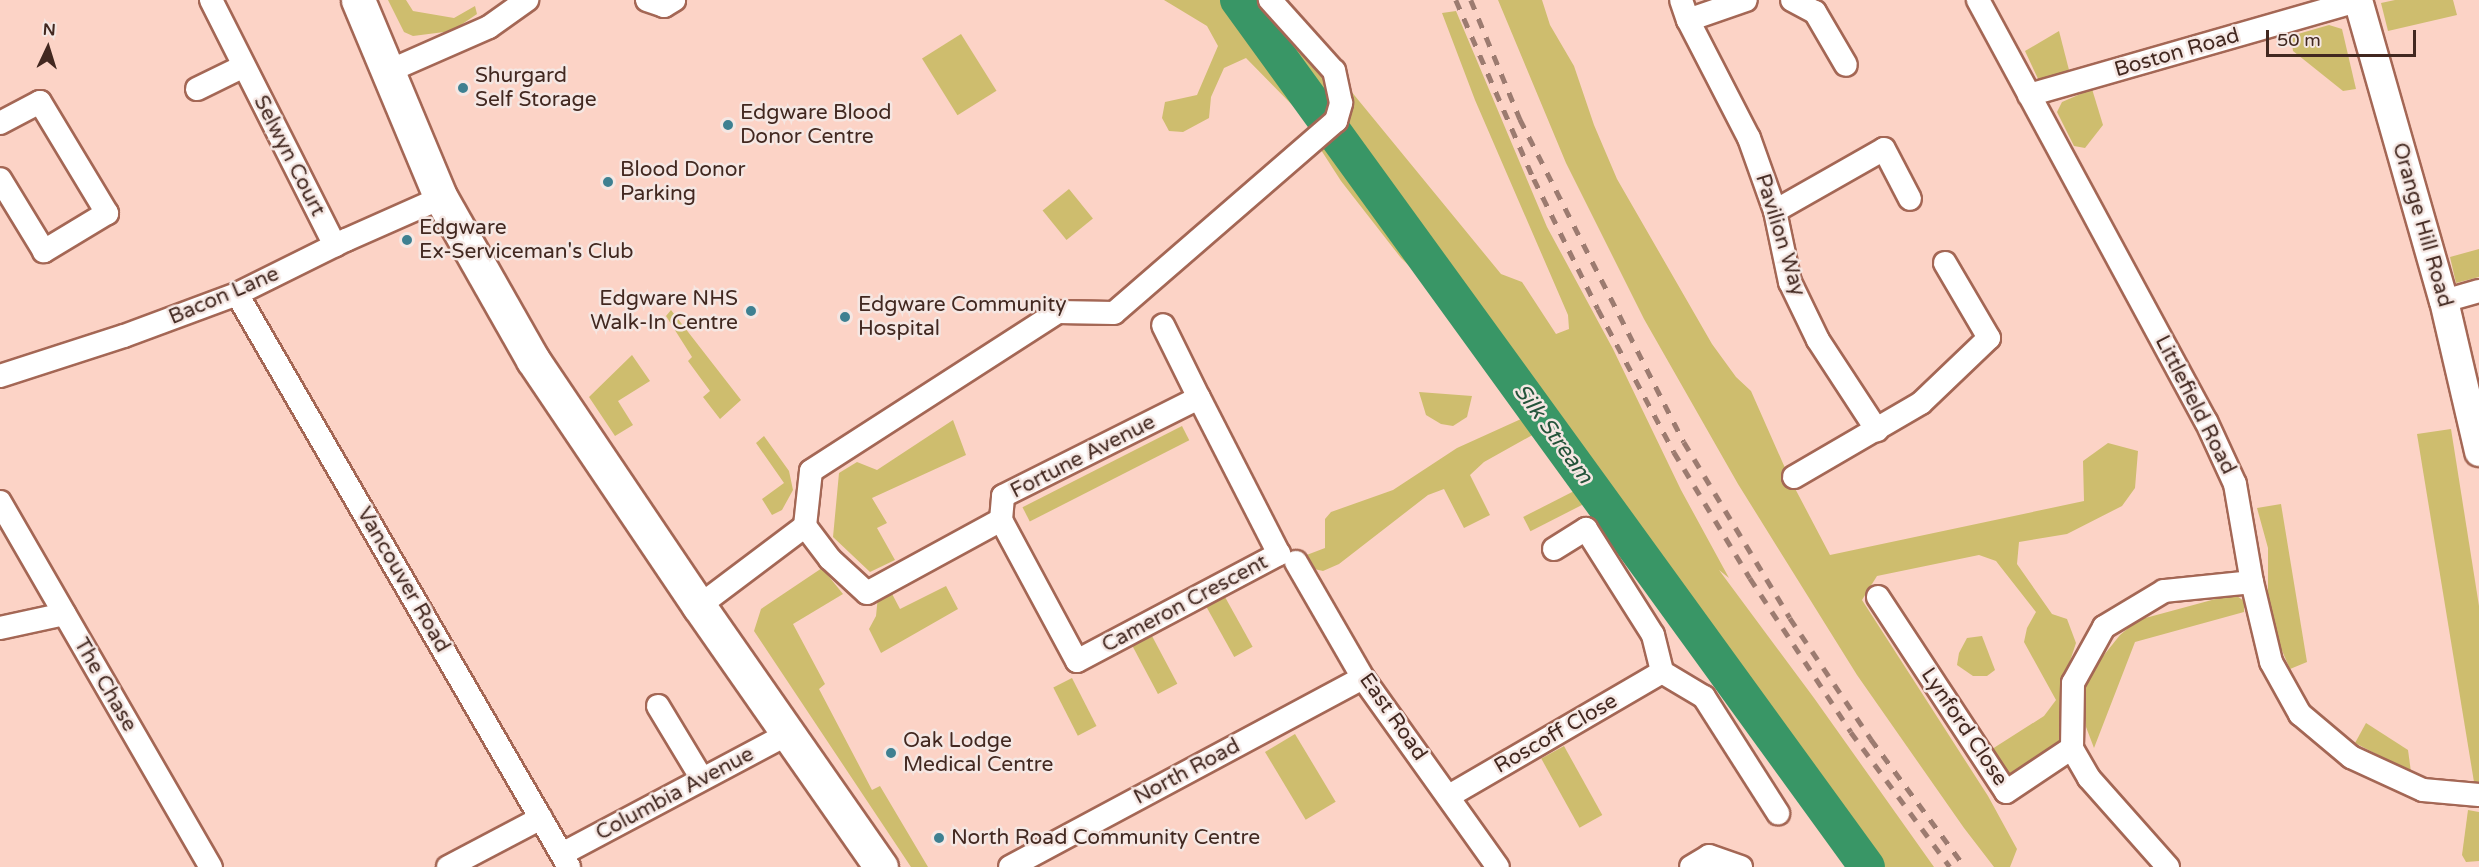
<!DOCTYPE html>
<html>
<head>
<meta charset="utf-8">
<style>
  body { margin:0 }
  #map { position:relative; width:2479px; height:867px; overflow:hidden; background:#fcd3c6; font-family:"Varela Round",sans-serif }
  div>[style] { position:absolute }
  .green>* { inset:0; background:#cebd6e; transform-origin:0 0 }
  .river>* { height:36px; margin:-18px; padding:0 18px; transform-origin:18px; border-radius:18px; background:#399666 }
  .roads { filter:drop-shadow(2px 0 #a46755) drop-shadow(-2px 0 #a46755) drop-shadow(0 2px #a46755) drop-shadow(0 -2px #a46755) }
  .minor>* { height:22px; margin:-11px; padding:0 11px; transform-origin:11px; border-radius:11px; background:#fff }
  .tertiary>* { height:28px; margin:-14px; padding:0 14px; transform-origin:14px; border-radius:14px; background:#fff }
  .primary>* { height:33px; margin:-16.5px; padding:0 16.5px; transform-origin:16.5px; border-radius:16.5px; background:#fff }
  .rail>* { height:4.5px; margin-top:-2.25px; transform-origin:0; background:repeating-linear-gradient(90deg,#9c7b70 0 10px,transparent 0 20px) }
  .dots>* { width:16px; height:16px; translate:-50% -50%; box-sizing:border-box; border:3px solid #f5e7e3; border-radius:50% }
  span { translate:-50% -50%; white-space:nowrap; text-align:center; line-height:1.15; -webkit-text-stroke:5px #f5e7e3; paint-order:stroke }
  .street-label { font-size:21px; color:#422820 }
  .poi-label { font-size:21px; color:#422820 }
  .left { translate:0 -50%; text-align:left }
  .right { translate:-100% -50%; text-align:right }
  .water-label { font-size:22px; color:#24543a; font-style:italic }
  .north { position:absolute; left:18px; top:18px; width:60px; height:60px; -webkit-text-stroke:4px #f5e7e3; paint-order:stroke; rotate:4deg; font-size:16px; font-weight:700; line-height:24px; text-align:center; color:#422820 }
  .north::after { content:''; display:block; margin:auto; width:21px; height:27px; background:#422820; clip-path:polygon(50% 0,100% 100%,50% 72%,0 100%) }
  .scale { position:absolute; left:2266px; top:30px; width:150px; height:27px; box-sizing:border-box; border:3px solid #422820; border-top:0; padding-left:8px; font-size:18px; line-height:21px; white-space:nowrap; color:#422820; -webkit-text-stroke:4px #f5e7e3; paint-order:stroke }
</style>
</head>
<body>
<div id="map">
  <div class="green">
    <div style="clip-path:polygon(388px 0,406px 0,413px 11px,454px 18px,475px 6px,477px 14px,452px 31px,413px 36px,404px 32px)"></div>
    <div style="clip-path:polygon(1164px 0,1283px 0,1282px 7px,1501px 274px,1522px 282px,1556px 334px,1569px 329px,1568px 315px,1475px 100px,1442px 13px,1456px 11px,1547px 227px,1613px 349px,1681px 490px,1729px 578px,1719px 570px,1814px 698px,1934px 867px,1851px 867px,1543px 429px,1484px 462px,1470px 475px,1490px 515px,1464px 528px,1444px 489px,1428px 495px,1339px 564px,1323px 571px,1310px 568px,1304px 556px,1325px 548px,1325px 519px,1331px 512px,1393px 490px,1457px 448px,1532px 414px,1510px 383px,1488px 360px,1426px 282px,1401px 258px,1341px 181px,1312px 136px,1304px 117px,1246px 58px,1224px 68px,1211px 97px,1209px 118px,1183px 132px,1169px 131px,1162px 118px,1165px 102px,1197px 95px,1218px 46px,1207px 26px)"></div>
    <div style="clip-path:polygon(1498px 0,1542px 0,1550px 25px,1574px 66px,1594px 125px,1617px 179px,1712px 344px,1736px 377px,1751px 391px,1789px 477px,1830px 555px,2084px 501px,2083px 461px,2108px 443px,2138px 451px,2135px 488px,2122px 506px,2067px 534px,2019px 542px,2017px 564px,2052px 614px,2067px 619px,2076px 643px,2063px 682px,2066px 742px,2007px 781px,1989px 751px,2044px 716px,2056px 700px,2024px 642px,2027px 628px,2036px 612px,1996px 561px,1979px 555px,1877px 576px,1862px 600px,1988px 796px,2017px 849px,2010px 867px,1994px 867px,1964px 828px,1857px 675px,1738px 484px,1644px 319px,1566px 163px)"></div>
    <div style="clip-path:polygon(2395px 0,2453px 0,2457px 15px,2388px 31px,2381px 3px)"></div>
    <div style="clip-path:polygon(2329px 25px,2342px 29px,2356px 89px,2343px 91px,2293px 51px,2291px 36px)"></div>
    <div style="clip-path:polygon(2059px 31px,2069px 70px,2039px 81px,2025px 51px)"></div>
    <div style="left:961px;top:34px;width:67px;height:46px;rotate:58deg"></div>
    <div style="clip-path:polygon(2092px 89px,2103px 125px,2085px 148px,2074px 146px,2057px 112px,2062px 102px)"></div>
    <div style="left:1069px;top:189px;width:38px;height:34px;rotate:51deg"></div>
    <div style="clip-path:polygon(2479px 249px,2479px 277px,2456px 283px,2450px 257px)"></div>
    <div style="clip-path:polygon(671px 310px,741px 400px,720px 419px,703px 397px,710px 391px,688px 361px,692px 357px,666px 316px)"></div>
    <div style="clip-path:polygon(632px 355px,650px 381px,618px 401px,633px 425px,615px 436px,589px 397px)"></div>
    <div style="clip-path:polygon(1419px 392px,1472px 396px,1467px 417px,1453px 426px,1441px 424px,1426px 415px)"></div>
    <div style="clip-path:polygon(953px 420px,966px 455px,872px 498px,887px 523px,877px 528px,895px 560px,870px 572px,833px 537px,839px 473px,857px 462px,877px 470px)"></div>
    <div style="left:1182px;top:426px;width:16px;height:179px;rotate:63deg"></div>
    <div style="clip-path:polygon(2451px 429px,2479px 606px,2479px 782px,2474px 782px,2417px 434px)"></div>
    <div style="clip-path:polygon(764px 436px,789px 471px,793px 490px,782px 510px,772px 515px,762px 499px,784px 483px,756px 443px)"></div>
    <div style="left:1582px;top:487px;width:16px;height:66px;rotate:63deg"></div>
    <div style="clip-path:polygon(2281px 504px,2307px 662px,2290px 669px,2274px 632px,2268px 604px,2268px 548px,2257px 508px)"></div>
    <div style="clip-path:polygon(822px 568px,843px 594px,793px 624px,825px 684px,819px 689px,872px 790px,880px 786px,928px 867px,911px 867px,754px 631px,761px 609px)"></div>
    <div style="clip-path:polygon(946px 586px,958px 609px,881px 653px,869px 629px,876px 616px,878px 596px,890px 590px,900px 609px)"></div>
    <div style="clip-path:polygon(2234px 594px,2244px 601px,2244px 612px,2135px 642px,2094px 748px,2086px 727px,2083px 702px,2088px 675px,2120px 635px,2138px 620px)"></div>
    <div style="left:1225px;top:597px;width:57px;height:21px;rotate:61deg"></div>
    <div style="left:1152px;top:636px;width:54px;height:22px;rotate:62deg"></div>
    <div style="clip-path:polygon(1982px 636px,1995px 670px,1987px 676px,1973px 676px,1957px 665px,1959px 653px,1967px 638px)"></div>
    <div style="left:1072px;top:678px;width:54px;height:21px;rotate:63deg"></div>
    <div style="clip-path:polygon(2366px 723px,2408px 750px,2411px 772px,2355px 743px)"></div>
    <div style="left:1295px;top:734px;width:79px;height:35px;rotate:59deg"></div>
    <div style="left:1564px;top:746px;width:79px;height:26px;rotate:61deg"></div>
    <div style="clip-path:polygon(2468px 810px,2479px 812px,2479px 861px,2466px 862px,2462px 855px)"></div>
  </div>
  <div class="river">
    <div style="left:1238px;top:0;width:1071px;rotate:54.04deg"></div>
  </div>
  <div class="roads">
    <div class="minor">
      <div style="left:211px;top:0;width:275px;rotate:63.2deg"></div>
      <div style="left:647px;top:0;width:18px;rotate:19deg"></div>
      <div style="left:664px;top:6px;width:12px;rotate:-31deg"></div>
      <div style="left:1681px;top:0;width:21px;rotate:71deg"></div>
      <div style="left:1688px;top:20px;width:133px;rotate:62.7deg"></div>
      <div style="left:1749px;top:138px;width:77px;rotate:70.4deg"></div>
      <div style="left:1775px;top:211px;width:73px;rotate:78.1deg"></div>
      <div style="left:1790px;top:282px;width:64px;rotate:64.2deg"></div>
      <div style="left:1818px;top:340px;width:108px;rotate:56.8deg"></div>
      <div style="left:1792px;top:0;width:26px;rotate:28deg"></div>
      <div style="left:1815px;top:12px;width:61px;rotate:59.7deg"></div>
      <div style="left:1978px;top:0;width:479px;rotate:61.6deg"></div>
      <div style="left:2206px;top:421px;width:69px;rotate:65.3deg"></div>
      <div style="left:2235px;top:484px;width:99px;rotate:80.2deg"></div>
      <div style="left:2252px;top:582px;width:82px;rotate:76.6deg"></div>
      <div style="left:2271px;top:662px;width:60px;rotate:60.9deg"></div>
      <div style="left:2300px;top:714px;width:67px;rotate:40.1deg"></div>
      <div style="left:2351px;top:757px;width:79px;rotate:24.6deg"></div>
      <div style="left:2423px;top:790px;width:56px;rotate:5.1deg"></div>
      <div style="left:1688px;top:20px;width:61px;rotate:-19deg"></div>
      <div style="left:389px;top:71px;width:109px;rotate:-23.7deg"></div>
      <div style="left:489px;top:27px;width:47px;rotate:-35.4deg"></div>
      <div style="left:197px;top:89px;width:52px;rotate:-26.1deg"></div>
      <div style="left:2029px;top:95px;width:344px;rotate:-16deg"></div>
      <div style="left:0;top:123px;width:45px;rotate:-27.7deg"></div>
      <div style="left:40px;top:102px;width:130px;rotate:58.9deg"></div>
      <div style="left:107px;top:213px;width:74px;rotate:148.9deg"></div>
      <div style="left:44px;top:251px;width:84px;rotate:-121.4deg"></div>
      <div style="left:1775px;top:211px;width:125px;rotate:-29.6deg"></div>
      <div style="left:1884px;top:149px;width:56px;rotate:62.5deg"></div>
      <div style="left:237px;top:294px;width:662px;rotate:59.91deg"></div>
      <div style="left:2444px;top:301px;width:36px;rotate:-16deg"></div>
      <div style="left:0;top:376px;width:130px;rotate:-17.9deg"></div>
      <div style="left:124px;top:336px;width:121px;rotate:-20.4deg"></div>
      <div style="left:237px;top:294px;width:122px;rotate:-26.4deg"></div>
      <div style="left:346px;top:240px;width:104px;rotate:-23.9deg"></div>
      <div style="left:1794px;top:477px;width:147px;rotate:-30.2deg"></div>
      <div style="left:1921px;top:403px;width:94px;rotate:-43.7deg"></div>
      <div style="left:1989px;top:338px;width:87px;rotate:-120.4deg"></div>
      <div style="left:0;top:502px;width:422px;rotate:60deg"></div>
      <div style="left:1001px;top:520px;width:160px;rotate:61.7deg"></div>
      <div style="left:1077px;top:661px;width:229px;rotate:-27.9deg"></div>
      <div style="left:1279px;top:554px;width:175px;rotate:-117.1deg"></div>
      <div style="left:805px;top:526px;width:41px;rotate:52.9deg"></div>
      <div style="left:830px;top:559px;width:50px;rotate:42.6deg"></div>
      <div style="left:867px;top:593px;width:153px;rotate:-28.6deg"></div>
      <div style="left:1001px;top:520px;width:24px;rotate:-85deg"></div>
      <div style="left:1003px;top:496px;width:219px;rotate:-26.6deg"></div>
      <div style="left:1199px;top:398px;width:81px;rotate:-116.3deg"></div>
      <div style="left:1554px;top:549px;width:38px;rotate:-32deg"></div>
      <div style="left:1586px;top:529px;width:125px;rotate:57.7deg"></div>
      <div style="left:1653px;top:635px;width:38px;rotate:76deg"></div>
      <div style="left:1662px;top:672px;width:49px;rotate:30.8deg"></div>
      <div style="left:1704px;top:697px;width:138px;rotate:57.5deg"></div>
      <div style="left:1296px;top:562px;width:134px;rotate:60deg"></div>
      <div style="left:1363px;top:678px;width:232px;rotate:54.5deg"></div>
      <div style="left:1878px;top:597px;width:233px;rotate:56.7deg"></div>
      <div style="left:2006px;top:792px;width:79px;rotate:-33.7deg"></div>
      <div style="left:699px;top:606px;width:133px;rotate:-37deg"></div>
      <div style="left:805px;top:526px;width:55px;rotate:-83.8deg"></div>
      <div style="left:811px;top:471px;width:294px;rotate:-32.8deg"></div>
      <div style="left:1058px;top:312px;width:56px;rotate:1deg"></div>
      <div style="left:1114px;top:313px;width:294px;rotate:-40.9deg"></div>
      <div style="left:1336px;top:121px;width:19px;rotate:-74deg"></div>
      <div style="left:1341px;top:103px;width:33px;rotate:-102deg"></div>
      <div style="left:1334px;top:71px;width:96px;rotate:-132deg"></div>
      <div style="left:0;top:628px;width:66px;rotate:-12.3deg"></div>
      <div style="left:658px;top:706px;width:85px;rotate:58.9deg"></div>
      <div style="left:1449px;top:796px;width:246px;rotate:-30.2deg"></div>
      <div style="left:562px;top:854px;width:256px;rotate:-28deg"></div>
      <div style="left:448px;top:867px;width:105px;rotate:-27.8deg"></div>
      <div style="left:1010px;top:867px;width:400px;rotate:-28.2deg"></div>
      <div style="left:1691px;top:867px;width:21px;rotate:-31deg"></div>
      <div style="left:1709px;top:856px;width:34px;rotate:19deg"></div>
      <div style="left:2168px;top:867px;width:119px;rotate:-131.6deg"></div>
      <div style="left:2089px;top:778px;width:34px;rotate:-120deg"></div>
      <div style="left:2072px;top:748px;width:65px;rotate:-89.1deg"></div>
      <div style="left:2073px;top:683px;width:64px;rotate:-61deg"></div>
      <div style="left:2104px;top:627px;width:70px;rotate:-31deg"></div>
      <div style="left:2164px;top:591px;width:88px;rotate:-5.8deg"></div>
    </div>
    <div class="tertiary">
      <div style="left:2358px;top:0;width:313px;rotate:74.1deg"></div>
      <div style="left:2444px;top:301px;width:155px;rotate:76.9deg"></div>
    </div>
    <div class="primary">
      <div style="left:358px;top:0;width:215px;rotate:67.3deg"></div>
      <div style="left:441px;top:198px;width:186px;rotate:60.4deg"></div>
      <div style="left:533px;top:360px;width:297px;rotate:56deg"></div>
      <div style="left:699px;top:606px;width:318px;rotate:55.1deg"></div>
    </div>
  </div>
  <div class="rail">
    <div style="left:1456px;top:0;width:195px;rotate:66.5deg"></div>
    <div style="left:1534px;top:179px;width:145px;rotate:63.8deg"></div>
    <div style="left:1598px;top:309px;width:162px;rotate:62deg"></div>
    <div style="left:1674px;top:452px;width:147px;rotate:58.9deg"></div>
    <div style="left:1750px;top:578px;width:184px;rotate:56.7deg"></div>
    <div style="left:1851px;top:732px;width:167px;rotate:53.7deg"></div>
    <div style="left:1471px;top:0;width:129px;rotate:67.6deg"></div>
    <div style="left:1520px;top:119px;width:362px;rotate:63.1deg"></div>
    <div style="left:1684px;top:442px;width:205px;rotate:58.9deg"></div>
    <div style="left:1790px;top:618px;width:146px;rotate:56.2deg"></div>
    <div style="left:1871px;top:739px;width:159px;rotate:53.7deg"></div>
  </div>
  <div class="dots">
    <div style="left:463px;top:88px;background:#3e8091"></div>
    <div style="left:728px;top:125px;background:#3e8091"></div>
    <div style="left:608px;top:182px;background:#3e8091"></div>
    <div style="left:407px;top:240px;background:#3e8091"></div>
    <div style="left:751px;top:311px;background:#3e8091"></div>
    <div style="left:845px;top:317px;background:#3e8091"></div>
    <div style="left:891px;top:753px;background:#3e8091"></div>
    <div style="left:939px;top:838px;background:#3e8091"></div>
  </div>
  <div class="street-label">
    <span style="left:2177px;top:53px;rotate:-16deg">Boston Road</span>
    <span style="left:289px;top:156px;rotate:63deg">Selwyn Court</span>
    <span style="left:2422px;top:225px;rotate:74deg">Orange Hill Road</span>
    <span style="left:1780px;top:235px;rotate:73deg">Pavilion Way</span>
    <span style="left:224px;top:296px;rotate:-23deg">Bacon Lane</span>
    <span style="left:2195px;top:405px;rotate:63deg">Littlefield Road</span>
    <span style="left:1083px;top:457px;rotate:-27deg">Fortune Avenue</span>
    <span style="left:403px;top:580px;rotate:60deg">Vancouver Road</span>
    <span style="left:1185px;top:604px;rotate:-28deg">Cameron Crescent</span>
    <span style="left:105px;top:685px;rotate:60deg">The Chase</span>
    <span style="left:1393px;top:717px;rotate:55deg">East Road</span>
    <span style="left:1964px;top:727px;rotate:56deg">Lynford Close</span>
    <span style="left:1556px;top:734px;rotate:-30deg">Roscoff Close</span>
    <span style="left:1187px;top:772px;rotate:-28deg">North Road</span>
    <span style="left:675px;top:794px;rotate:-28deg">Columbia Avenue</span>
  </div>
  <div class="poi-label">
    <span class="left" style="left:475px;top:88px">Shurgard<br>Self Storage</span>
    <span class="left" style="left:740px;top:125px">Edgware Blood<br>Donor Centre</span>
    <span class="left" style="left:620px;top:182px">Blood Donor<br>Parking</span>
    <span class="left" style="left:419px;top:240px">Edgware<br>Ex-Serviceman's Club</span>
    <span class="right" style="left:738px;top:311px">Edgware NHS<br>Walk-In Centre</span>
    <span class="left" style="left:858px;top:317px">Edgware Community<br>Hospital</span>
    <span class="left" style="left:903px;top:753px">Oak Lodge<br>Medical Centre</span>
    <span class="left" style="left:951px;top:838px">North Road Community Centre</span>
  </div>
  <div class="water-label">
    <span style="left:1553px;top:434px;rotate:54deg">Silk Stream</span>
  </div>
  <div class="north">N</div>
  <div class="scale">50 m</div>
</div>
</body>
</html>
